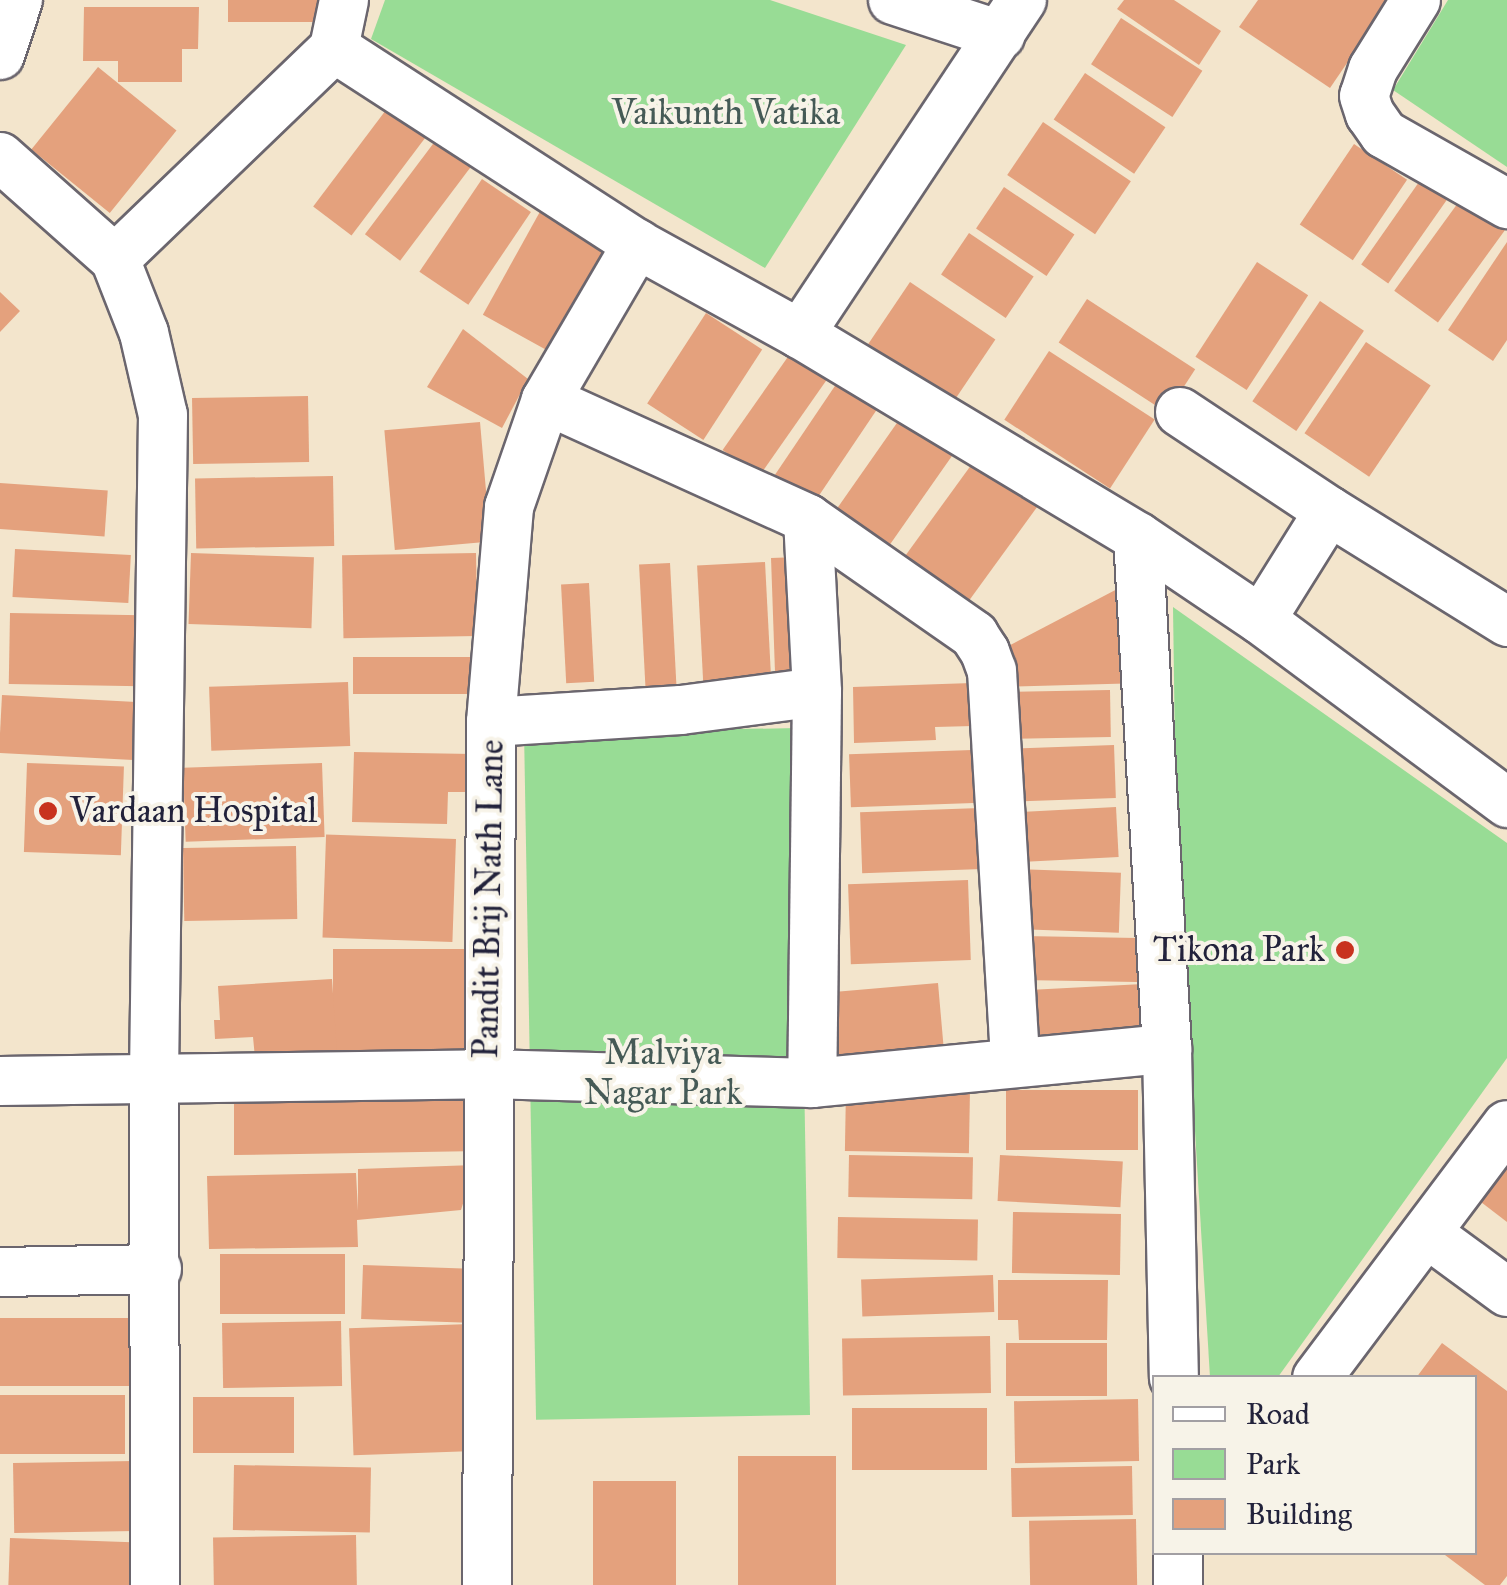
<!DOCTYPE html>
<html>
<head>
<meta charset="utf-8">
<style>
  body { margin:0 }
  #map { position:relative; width:1507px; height:1585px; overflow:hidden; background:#f3e5cc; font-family:"IM FELL Great Primer",serif }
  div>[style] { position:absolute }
  .green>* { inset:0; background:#98dc95; transform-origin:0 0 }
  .building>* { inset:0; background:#e4a17d; transform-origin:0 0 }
  .roads { filter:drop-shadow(2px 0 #6b666e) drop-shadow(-2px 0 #6b666e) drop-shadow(0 2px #6b666e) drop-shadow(0 -2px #6b666e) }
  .minor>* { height:48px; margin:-24px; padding:0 24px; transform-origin:24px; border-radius:24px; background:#fff }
  .dots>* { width:28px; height:28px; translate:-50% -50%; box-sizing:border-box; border:5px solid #f7f3e8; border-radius:50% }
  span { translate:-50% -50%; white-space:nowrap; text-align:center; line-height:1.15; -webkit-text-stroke:8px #f7f3e8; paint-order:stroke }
  .park-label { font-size:35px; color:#455a56 }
  .poi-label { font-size:35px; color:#22223b }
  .left { translate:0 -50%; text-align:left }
  .right { translate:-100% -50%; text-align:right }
  .street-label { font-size:35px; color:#22223b }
  .legend { position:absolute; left:1152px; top:1375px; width:325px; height:180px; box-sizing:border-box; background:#f7f3e8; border:2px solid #a29fa3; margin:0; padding:12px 18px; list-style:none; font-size:30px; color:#22223b }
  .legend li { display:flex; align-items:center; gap:20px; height:50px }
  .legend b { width:50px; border:2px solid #a29fa3 }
</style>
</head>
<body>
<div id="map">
  <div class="green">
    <div style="clip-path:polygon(385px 0,770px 0,906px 45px,765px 268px,371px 39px)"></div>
    <div style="clip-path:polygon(1448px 0,1507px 0,1507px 167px,1393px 90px)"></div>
    <div style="clip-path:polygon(1173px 607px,1507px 843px,1507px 1058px,1278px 1377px,1210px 1377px,1176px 820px)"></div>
    <div style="left:798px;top:728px;width:687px;height:274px;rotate:89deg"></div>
  </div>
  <div class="building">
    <div style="left:228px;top:0;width:105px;height:22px"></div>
    <div style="clip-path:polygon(1124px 0,1174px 0,1221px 31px,1199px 65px,1117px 9px)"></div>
    <div style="clip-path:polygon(1258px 0,1390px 0,1330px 88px,1239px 27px)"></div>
    <div style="clip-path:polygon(84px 7px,199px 7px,198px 49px,182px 49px,182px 82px,118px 82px,118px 61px,83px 61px)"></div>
    <div style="left:1121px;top:18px;width:97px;height:55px;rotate:33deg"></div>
    <div style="left:98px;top:67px;width:101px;height:106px;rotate:39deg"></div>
    <div style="left:1085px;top:73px;width:97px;height:56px;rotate:34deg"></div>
    <div style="left:392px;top:102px;width:48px;height:131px;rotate:37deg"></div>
    <div style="left:1043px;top:122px;width:106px;height:64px;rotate:34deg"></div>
    <div style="left:442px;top:132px;width:44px;height:128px;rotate:37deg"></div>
    <div style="left:1354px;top:144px;width:64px;height:97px;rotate:34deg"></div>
    <div style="left:1426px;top:172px;width:33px;height:113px;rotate:35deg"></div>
    <div style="left:482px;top:179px;width:59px;height:112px;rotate:34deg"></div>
    <div style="left:1004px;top:187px;width:85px;height:50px;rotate:34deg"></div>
    <div style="left:1463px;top:196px;width:54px;height:117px;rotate:36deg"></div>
    <div style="left:542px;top:208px;width:79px;height:122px;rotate:29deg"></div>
    <div style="left:969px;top:233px;width:78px;height:50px;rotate:34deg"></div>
    <div style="clip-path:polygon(1507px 242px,1507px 340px,1493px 361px,1448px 330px)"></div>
    <div style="left:1257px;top:262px;width:61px;height:113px;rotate:33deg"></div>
    <div style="left:910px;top:282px;width:103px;height:78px;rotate:34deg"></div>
    <div style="clip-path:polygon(0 292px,20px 311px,0 332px)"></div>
    <div style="left:1087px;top:299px;width:129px;height:52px;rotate:33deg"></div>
    <div style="left:1320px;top:301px;width:53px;height:121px;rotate:34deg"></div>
    <div style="left:706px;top:313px;width:67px;height:108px;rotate:33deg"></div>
    <div style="clip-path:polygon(463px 329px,528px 379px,502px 428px,427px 387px)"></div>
    <div style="left:1366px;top:342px;width:78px;height:110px;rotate:34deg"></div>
    <div style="left:792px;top:351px;width:45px;height:121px;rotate:35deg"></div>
    <div style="left:1049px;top:351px;width:126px;height:82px;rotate:33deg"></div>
    <div style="left:843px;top:374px;width:48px;height:127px;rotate:34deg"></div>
    <div style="left:308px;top:396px;width:66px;height:116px;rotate:89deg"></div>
    <div style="left:906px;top:410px;width:64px;height:127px;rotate:35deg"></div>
    <div style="left:480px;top:422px;width:120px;height:96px;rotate:85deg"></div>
    <div style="left:977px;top:457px;width:78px;height:122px;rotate:36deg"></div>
    <div style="left:333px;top:476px;width:70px;height:138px;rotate:89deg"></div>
    <div style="left:0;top:483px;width:108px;height:46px;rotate:4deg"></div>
    <div style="left:15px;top:549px;width:116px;height:48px;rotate:3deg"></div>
    <div style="left:191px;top:553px;width:123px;height:71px;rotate:2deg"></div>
    <div style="left:476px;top:553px;width:83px;height:134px;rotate:89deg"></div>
    <div style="left:798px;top:557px;width:128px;height:27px;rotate:88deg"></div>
    <div style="left:765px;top:562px;width:131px;height:68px;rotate:87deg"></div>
    <div style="left:670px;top:563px;width:127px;height:31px;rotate:87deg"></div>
    <div style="left:589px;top:583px;width:99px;height:28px;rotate:87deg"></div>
    <div style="clip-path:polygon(1123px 586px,1144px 683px,1001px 687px,995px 653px)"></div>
    <div style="left:10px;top:613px;width:132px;height:71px;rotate:1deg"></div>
    <div style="left:485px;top:657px;width:37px;height:132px;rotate:90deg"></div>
    <div style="left:348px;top:682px;width:64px;height:139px;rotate:88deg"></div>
    <div style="clip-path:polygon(972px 683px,973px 726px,935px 727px,936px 740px,854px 743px,853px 687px)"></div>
    <div style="left:1110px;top:690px;width:47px;height:101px;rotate:89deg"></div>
    <div style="left:2px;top:695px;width:144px;height:58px;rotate:3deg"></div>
    <div style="left:1114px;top:745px;width:53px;height:107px;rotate:88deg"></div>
    <div style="left:972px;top:750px;width:53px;height:123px;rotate:88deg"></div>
    <div style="clip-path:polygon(354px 752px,473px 754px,472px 792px,448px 792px,447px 824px,352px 822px)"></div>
    <div style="left:27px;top:763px;width:97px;height:89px;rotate:2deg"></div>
    <div style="left:322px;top:763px;width:74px;height:139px;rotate:88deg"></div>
    <div style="left:1116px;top:807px;width:50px;height:105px;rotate:87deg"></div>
    <div style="left:980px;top:808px;width:61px;height:120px;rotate:88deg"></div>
    <div style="left:456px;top:839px;width:103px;height:130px;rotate:92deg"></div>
    <div style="left:296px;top:846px;width:73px;height:113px;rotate:89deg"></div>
    <div style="left:1016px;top:869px;width:105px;height:60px;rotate:2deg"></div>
    <div style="left:968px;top:880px;width:80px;height:120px;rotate:88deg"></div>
    <div style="left:1022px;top:936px;width:130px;height:44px;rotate:1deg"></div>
    <div style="left:333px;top:949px;width:142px;height:101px"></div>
    <div style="clip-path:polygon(332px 979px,337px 1053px,255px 1058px,253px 1037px,215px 1039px,214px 1020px,220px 1020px,218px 986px)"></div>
    <div style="left:938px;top:983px;width:71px;height:119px;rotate:85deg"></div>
    <div style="left:1143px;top:984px;width:62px;height:119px;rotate:87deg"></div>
    <div style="clip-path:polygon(481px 1084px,481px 1151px,234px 1155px,234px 1099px)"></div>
    <div style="left:846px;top:1088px;width:124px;height:63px;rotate:1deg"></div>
    <div style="left:1006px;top:1090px;width:132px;height:60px"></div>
    <div style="left:849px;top:1155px;width:124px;height:42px;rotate:1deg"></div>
    <div style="left:1000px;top:1155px;width:123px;height:46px;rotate:3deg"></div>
    <div style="clip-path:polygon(1507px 1158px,1507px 1222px,1477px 1199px)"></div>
    <div style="clip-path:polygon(475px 1165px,461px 1210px,357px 1220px,358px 1247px,209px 1249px,207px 1176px,356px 1173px,358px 1211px,358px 1169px)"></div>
    <div style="left:1013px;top:1212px;width:108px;height:61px;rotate:1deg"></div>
    <div style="left:838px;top:1217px;width:140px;height:41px;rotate:1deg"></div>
    <div style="left:345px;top:1254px;width:60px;height:125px;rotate:90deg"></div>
    <div style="left:363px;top:1265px;width:107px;height:54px;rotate:2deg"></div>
    <div style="left:993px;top:1275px;width:37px;height:132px;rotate:88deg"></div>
    <div style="clip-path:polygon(998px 1280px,1108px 1280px,1107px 1340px,1019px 1340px,1018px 1320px,998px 1320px)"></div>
    <div style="left:137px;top:1318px;width:68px;height:137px;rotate:90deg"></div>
    <div style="left:341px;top:1321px;width:65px;height:119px;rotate:89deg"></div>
    <div style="left:470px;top:1324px;width:127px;height:121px;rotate:88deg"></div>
    <div style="left:990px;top:1336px;width:57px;height:148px;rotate:89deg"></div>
    <div style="left:1006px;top:1343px;width:101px;height:53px"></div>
    <div style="clip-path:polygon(1442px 1343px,1507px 1391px,1507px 1576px,1500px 1585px,1485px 1585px,1441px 1552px,1474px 1552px,1474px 1378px,1416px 1378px)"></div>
    <div style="left:125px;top:1395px;width:59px;height:125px;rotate:90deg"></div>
    <div style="left:294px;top:1397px;width:56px;height:101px;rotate:90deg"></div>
    <div style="left:1138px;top:1399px;width:62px;height:124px;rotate:89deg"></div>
    <div style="left:987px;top:1408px;width:62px;height:135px;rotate:90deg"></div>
    <div style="left:738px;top:1456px;width:98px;height:129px"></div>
    <div style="left:134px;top:1461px;width:70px;height:121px;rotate:89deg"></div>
    <div style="left:234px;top:1465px;width:137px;height:65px;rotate:1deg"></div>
    <div style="left:1132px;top:1466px;width:49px;height:121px;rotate:89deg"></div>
    <div style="left:676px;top:1481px;width:104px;height:83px;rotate:90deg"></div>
    <div style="left:1136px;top:1519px;width:66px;height:107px;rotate:89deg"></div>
    <div style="left:356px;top:1535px;width:50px;height:143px;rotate:89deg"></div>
    <div style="left:10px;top:1538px;width:129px;height:47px;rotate:2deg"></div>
  </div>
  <div class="roads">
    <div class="minor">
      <div style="left:893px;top:0;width:113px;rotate:18.1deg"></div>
      <div style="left:1416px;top:0;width:81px;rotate:121.9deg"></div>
      <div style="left:1373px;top:69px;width:28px;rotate:108deg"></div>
      <div style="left:1364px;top:96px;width:19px;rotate:72deg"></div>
      <div style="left:1370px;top:114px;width:24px;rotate:55deg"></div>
      <div style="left:1384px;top:134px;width:142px;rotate:29.6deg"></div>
      <div style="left:334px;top:48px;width:361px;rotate:32.9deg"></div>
      <div style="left:637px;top:244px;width:186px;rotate:28.9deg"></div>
      <div style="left:800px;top:334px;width:394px;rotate:31deg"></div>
      <div style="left:1138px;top:537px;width:148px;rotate:34deg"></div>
      <div style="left:1261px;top:620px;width:307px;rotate:36.6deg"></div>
      <div style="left:0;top:55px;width:58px;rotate:-71.9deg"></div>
      <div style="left:0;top:157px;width:154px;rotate:41.6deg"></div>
      <div style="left:115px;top:259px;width:79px;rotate:68.6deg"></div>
      <div style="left:144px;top:333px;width:84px;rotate:77deg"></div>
      <div style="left:163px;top:415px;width:665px;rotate:90.78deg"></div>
      <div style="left:154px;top:1080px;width:505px;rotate:89.89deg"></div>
      <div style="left:115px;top:259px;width:304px;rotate:-43.9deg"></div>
      <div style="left:334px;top:48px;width:49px;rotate:-78.2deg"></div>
      <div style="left:800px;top:334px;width:401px;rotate:-56.4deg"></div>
      <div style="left:546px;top:400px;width:288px;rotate:24.4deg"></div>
      <div style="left:808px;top:519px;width:173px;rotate:87deg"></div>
      <div style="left:1180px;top:412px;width:179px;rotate:33.6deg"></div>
      <div style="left:1329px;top:511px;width:128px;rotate:122deg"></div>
      <div style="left:1329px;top:511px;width:210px;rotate:31.9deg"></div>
      <div style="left:808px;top:519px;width:203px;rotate:34.9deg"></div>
      <div style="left:974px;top:635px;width:20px;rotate:57deg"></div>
      <div style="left:985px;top:652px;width:20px;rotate:70deg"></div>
      <div style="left:992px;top:671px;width:392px;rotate:86.6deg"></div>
      <div style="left:1138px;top:537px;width:513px;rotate:86.76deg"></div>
      <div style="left:1167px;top:1049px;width:329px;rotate:88.8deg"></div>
      <div style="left:491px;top:722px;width:190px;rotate:-3.6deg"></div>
      <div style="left:681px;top:710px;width:137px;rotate:-7.5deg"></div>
      <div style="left:817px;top:692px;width:391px;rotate:90.7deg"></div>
      <div style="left:0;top:1081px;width:487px;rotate:-0.8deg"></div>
      <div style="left:487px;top:1074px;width:325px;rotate:1.6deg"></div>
      <div style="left:812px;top:1083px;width:357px;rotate:-5.5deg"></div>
      <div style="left:1428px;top:1234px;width:98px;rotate:36.3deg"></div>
      <div style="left:0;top:1272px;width:157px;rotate:-1.1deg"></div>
      <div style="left:1317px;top:1378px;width:316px;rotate:-53.1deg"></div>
      <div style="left:1178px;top:1552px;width:33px;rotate:90deg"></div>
      <div style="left:487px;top:1585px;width:863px;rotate:-89.73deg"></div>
      <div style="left:491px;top:722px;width:216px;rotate:-85.2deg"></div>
      <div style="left:509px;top:507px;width:113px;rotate:-70.9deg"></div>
      <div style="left:546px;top:400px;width:181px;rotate:-59.7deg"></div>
    </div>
  </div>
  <div class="dots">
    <div style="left:48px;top:811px;background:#c8321e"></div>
    <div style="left:1345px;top:950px;background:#c8321e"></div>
  </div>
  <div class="park-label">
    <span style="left:726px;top:113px">Vaikunth Vatika</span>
    <span style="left:663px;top:1073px">Malviya<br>Nagar Park</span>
  </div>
  <div class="poi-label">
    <span class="left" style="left:70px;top:811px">Vardaan Hospital</span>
    <span class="right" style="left:1325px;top:950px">Tikona Park</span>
  </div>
  <div class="street-label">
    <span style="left:489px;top:899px;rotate:-89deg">Pandit Brij Nath Lane</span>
  </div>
  <ul class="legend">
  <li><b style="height:12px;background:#fff"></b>Road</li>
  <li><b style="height:28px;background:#98dc95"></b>Park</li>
  <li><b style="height:28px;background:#e4a17d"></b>Building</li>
  </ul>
</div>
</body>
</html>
